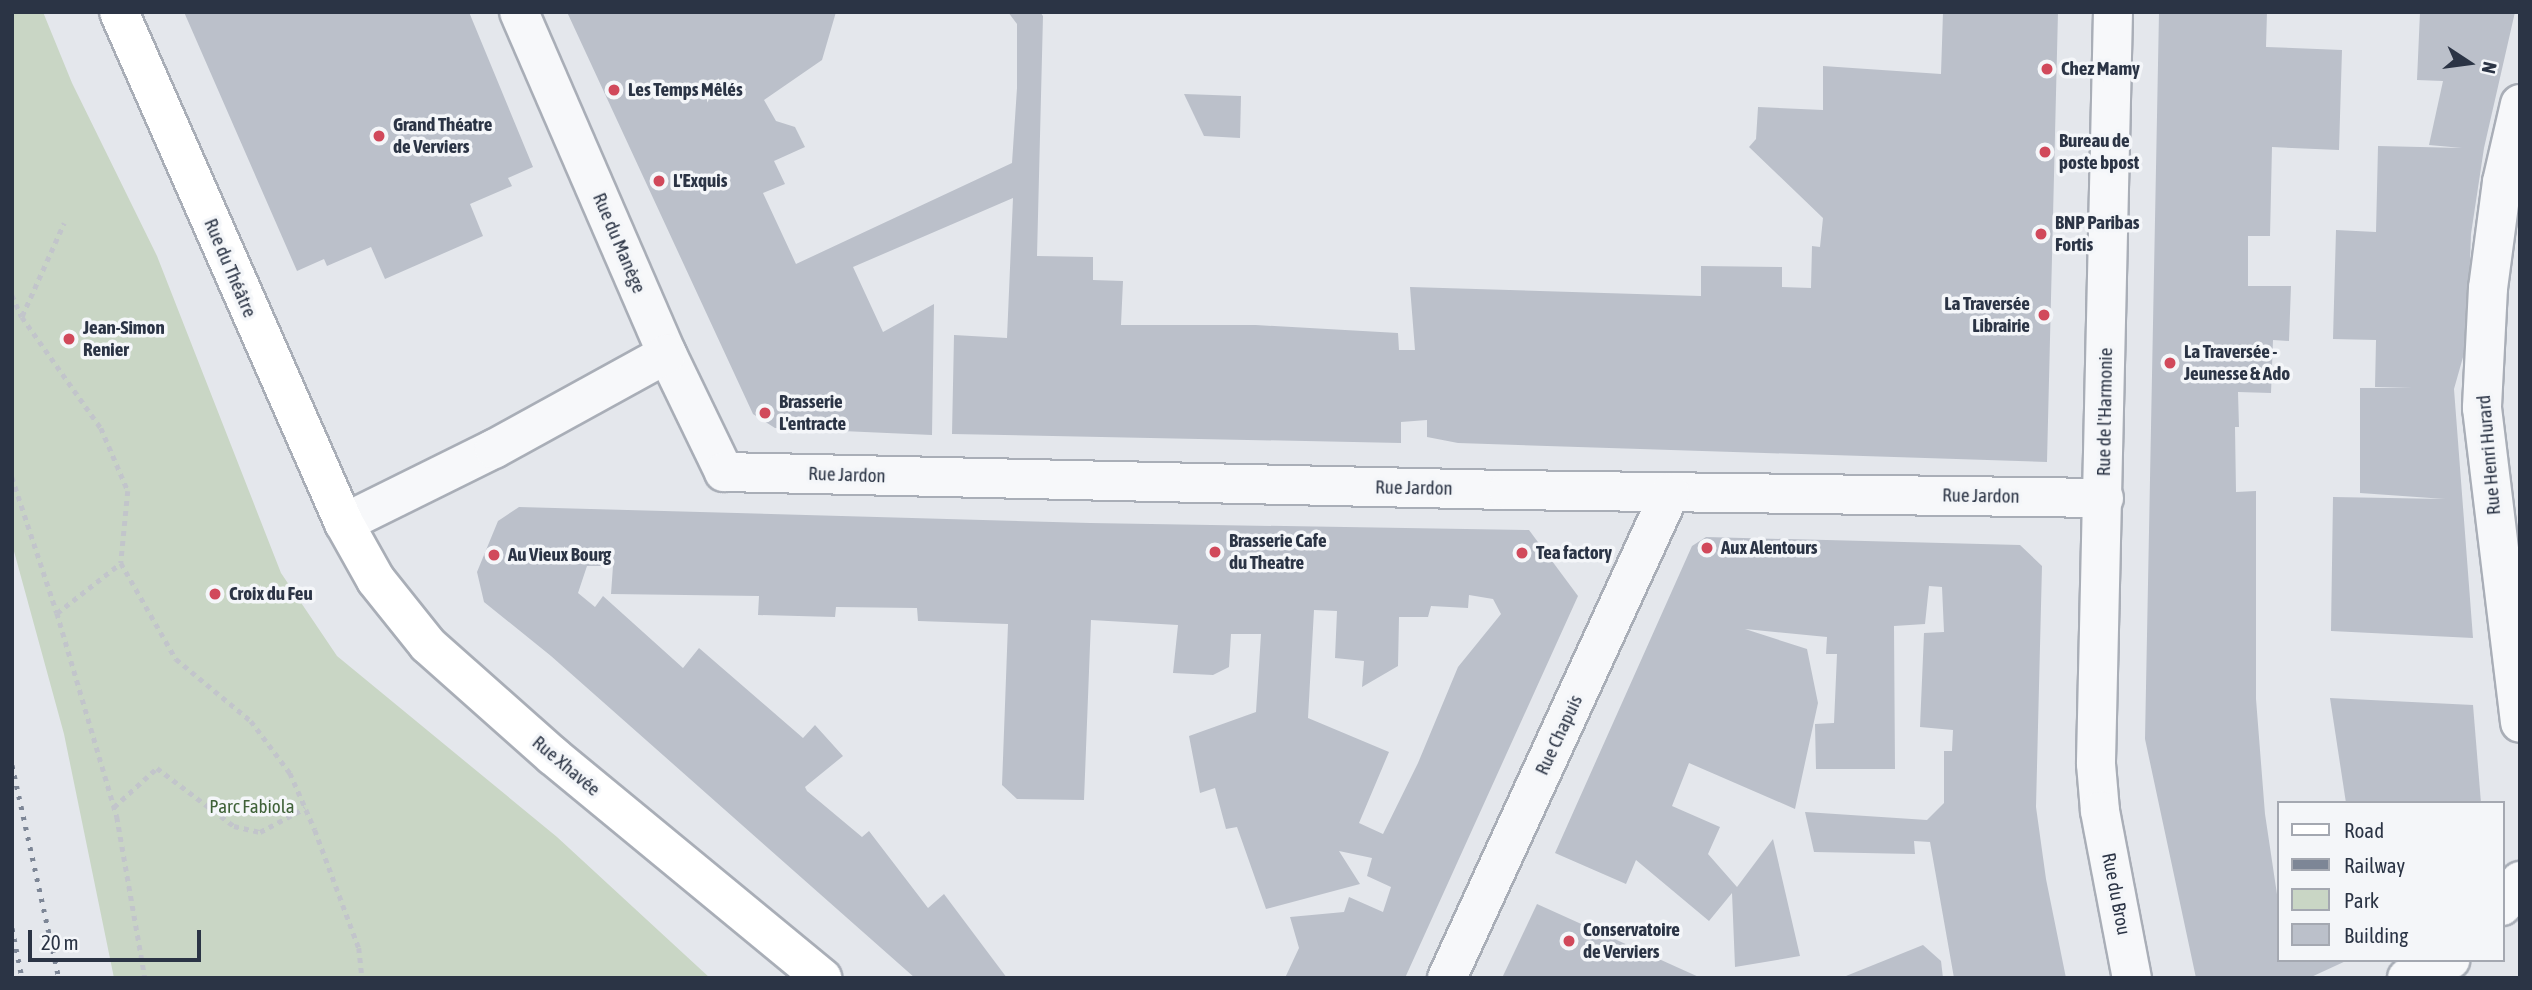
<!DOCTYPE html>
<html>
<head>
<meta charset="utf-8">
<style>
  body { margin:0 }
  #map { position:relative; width:2532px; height:990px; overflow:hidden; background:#e4e7ec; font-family:"Asap Condensed",sans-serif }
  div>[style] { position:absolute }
  .green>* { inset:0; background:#c9d6c5 }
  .building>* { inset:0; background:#bbc0ca }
  .path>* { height:4.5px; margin-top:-2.25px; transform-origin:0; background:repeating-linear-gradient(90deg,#c2c5cb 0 5px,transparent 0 10px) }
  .roads { filter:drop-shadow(2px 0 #a9aeb7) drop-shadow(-2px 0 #a9aeb7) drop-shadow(0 2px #a9aeb7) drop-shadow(0 -2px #a9aeb7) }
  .street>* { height:38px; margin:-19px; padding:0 19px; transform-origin:19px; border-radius:19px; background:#f7f8fa }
  .secondary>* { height:38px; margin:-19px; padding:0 19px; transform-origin:19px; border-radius:19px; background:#fff }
  .rail>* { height:5px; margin-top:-2.5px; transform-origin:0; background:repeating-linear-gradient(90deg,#7d8696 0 3.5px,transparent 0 10.5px) }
  .dots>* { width:19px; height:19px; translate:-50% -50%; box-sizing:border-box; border:4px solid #f4f6f9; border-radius:50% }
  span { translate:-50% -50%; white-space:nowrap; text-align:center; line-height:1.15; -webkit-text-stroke:7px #f4f6f9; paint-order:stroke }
  .poi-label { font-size:19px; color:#2b3445; font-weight:700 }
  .left { translate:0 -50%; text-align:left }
  .right { translate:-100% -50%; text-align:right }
  .street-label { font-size:19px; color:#2b3445 }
  .park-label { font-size:19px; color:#3f6138 }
  .frame { position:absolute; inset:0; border:14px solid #2b3445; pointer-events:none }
  .legend { position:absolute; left:2277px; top:801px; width:228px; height:161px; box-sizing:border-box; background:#f4f6f9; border:2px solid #a4a8b1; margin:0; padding:9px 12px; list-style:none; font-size:21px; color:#2b3445 }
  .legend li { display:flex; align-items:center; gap:14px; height:35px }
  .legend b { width:35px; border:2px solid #a4a8b1 }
  .north { position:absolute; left:2434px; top:28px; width:70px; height:70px; -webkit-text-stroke:5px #f4f6f9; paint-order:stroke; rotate:103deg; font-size:19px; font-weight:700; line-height:28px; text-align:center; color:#2b3445 }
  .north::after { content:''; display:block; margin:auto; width:24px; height:32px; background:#2b3445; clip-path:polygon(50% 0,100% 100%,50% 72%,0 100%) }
  .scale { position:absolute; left:28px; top:930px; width:173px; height:32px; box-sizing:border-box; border:4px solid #2b3445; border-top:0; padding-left:9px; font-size:21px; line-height:24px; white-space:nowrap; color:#2b3445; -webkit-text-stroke:5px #f4f6f9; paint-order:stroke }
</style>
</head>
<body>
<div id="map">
  <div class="green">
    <div style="clip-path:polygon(12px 12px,43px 12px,72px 83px,157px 256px,281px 573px,337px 656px,557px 837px,710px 978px,114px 978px,64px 734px,12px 544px)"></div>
  </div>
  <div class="building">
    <div style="clip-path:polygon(184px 12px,469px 12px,533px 167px,508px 178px,512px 186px,470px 204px,483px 236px,385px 279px,371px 247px,327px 266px,324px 259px,297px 271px)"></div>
    <div style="clip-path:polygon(567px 12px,836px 12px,822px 60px,764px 100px,776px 121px,795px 127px,805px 147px,774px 161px,785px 184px,763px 193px,796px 264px,1012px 163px,1017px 88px,1017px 24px,1008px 12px,1040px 12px,1043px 16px,1037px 256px,1093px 257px,1093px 280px,1123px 281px,1121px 325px,1256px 325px,1398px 333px,1399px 350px,1415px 350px,1410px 287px,1701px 296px,1701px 266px,1782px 267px,1782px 287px,1811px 288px,1812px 246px,1820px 247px,1823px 218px,1749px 147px,1756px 139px,1758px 107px,1823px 110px,1823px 66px,1941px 74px,1943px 12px,2058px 12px,2047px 462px,1458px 443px,1427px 437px,1427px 420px,1401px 422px,1401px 443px,952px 434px,954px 335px,1007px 338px,1013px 198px,853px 267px,883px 332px,934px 304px,932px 435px,775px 428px,753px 414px)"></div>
    <div style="clip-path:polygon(2159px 12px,2267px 12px,2266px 47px,2342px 50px,2339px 150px,2272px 147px,2270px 236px,2248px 236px,2248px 286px,2291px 286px,2289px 341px,2273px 340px,2271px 393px,2238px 392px,2239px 427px,2235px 427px,2236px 492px,2256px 491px,2256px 699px,2265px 814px,2278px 901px,2278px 960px,2348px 960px,2309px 978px,2196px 978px,2145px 739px)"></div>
    <div style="clip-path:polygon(2420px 12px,2515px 12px,2484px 148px,2471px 234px,2467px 343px,2454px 389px,2473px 638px,2331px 631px,2333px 497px,2445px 499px,2360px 493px,2360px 388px,2412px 388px,2375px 387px,2376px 340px,2333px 339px,2336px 230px,2376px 232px,2378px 146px,2462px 148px,2429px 145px,2443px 81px,2417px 80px)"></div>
    <div style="clip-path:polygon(1184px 94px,1241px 96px,1240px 138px,1204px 136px)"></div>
    <div style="clip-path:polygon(evenodd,519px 507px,1090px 523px,1529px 530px,1578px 596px,1405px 978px,1285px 978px,1299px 948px,1290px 917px,1344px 912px,1349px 897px,1383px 912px,1391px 887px,1367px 876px,1372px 858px,1339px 851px,1360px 884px,1266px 909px,1237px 827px,1226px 829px,1215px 788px,1200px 793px,1189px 736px,1256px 712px,1261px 634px,1231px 634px,1229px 667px,1213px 675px,1173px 673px,1178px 625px,1091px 620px,1084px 800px,1017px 799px,1002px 785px,1008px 624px,918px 621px,917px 608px,836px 607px,835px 617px,758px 615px,759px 596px,611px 594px,613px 566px,587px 566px,578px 593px,595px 607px,603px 596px,683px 668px,699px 648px,803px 738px,815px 725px,843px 756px,805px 787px,807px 791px,862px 837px,869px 831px,928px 908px,944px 894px,1007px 978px,915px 978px,551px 656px,484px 602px,477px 572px,498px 521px,519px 507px,1469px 595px,1493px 599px,1501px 614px,1458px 667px,1418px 763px,1383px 834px,1359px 823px,1389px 752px,1308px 718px,1314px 610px,1337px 611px,1335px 658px,1364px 661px,1362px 687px,1398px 666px,1399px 617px,1428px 617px,1431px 606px,1468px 608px,1469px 595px)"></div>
    <div style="clip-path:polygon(1706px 537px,2020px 545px,2042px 566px,2036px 807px,2046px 879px,2066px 978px,1954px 978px,1930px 842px,1914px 841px,1915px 854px,1814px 852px,1805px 812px,1927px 820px,1944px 803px,1944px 751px,1952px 751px,1953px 730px,1920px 727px,1924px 633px,1944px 632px,1942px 587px,1929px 586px,1925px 624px,1894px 626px,1895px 769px,1816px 769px,1815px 724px,1834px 723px,1837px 654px,1826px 654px,1827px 637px,1745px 629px,1807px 649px,1818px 703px,1795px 809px,1689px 763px,1672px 806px,1720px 827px,1708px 854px,1737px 887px,1773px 839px,1800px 956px,1735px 967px,1732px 893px,1709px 921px,1636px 860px,1626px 884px,1555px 853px,1692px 546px)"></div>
    <div style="clip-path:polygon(2330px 698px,2473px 705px,2481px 803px,2346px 803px)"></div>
    <div style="clip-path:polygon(1537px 904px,1701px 978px,1502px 978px)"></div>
    <div style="clip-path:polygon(1923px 945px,1941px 961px,1943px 978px,1841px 978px)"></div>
  </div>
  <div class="path">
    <div style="left:12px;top:295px;width:24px;rotate:66deg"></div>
    <div style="left:22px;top:317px;width:136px;rotate:54.6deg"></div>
    <div style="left:101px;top:428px;width:69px;rotate:66.8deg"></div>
    <div style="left:128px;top:491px;width:72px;rotate:95.6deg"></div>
    <div style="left:121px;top:563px;width:111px;rotate:60.2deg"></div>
    <div style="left:176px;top:659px;width:97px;rotate:39.6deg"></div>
    <div style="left:251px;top:721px;width:65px;rotate:53.1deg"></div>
    <div style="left:290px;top:773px;width:62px;rotate:66.3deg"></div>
    <div style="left:315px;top:830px;width:126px;rotate:69.6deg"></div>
    <div style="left:359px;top:948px;width:30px;rotate:84deg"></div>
    <div style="left:22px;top:316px;width:102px;rotate:-65.7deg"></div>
    <div style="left:12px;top:477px;width:143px;rotate:71.7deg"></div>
    <div style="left:57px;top:613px;width:213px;rotate:73.6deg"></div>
    <div style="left:117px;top:817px;width:163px;rotate:80.1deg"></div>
    <div style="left:57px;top:613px;width:81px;rotate:-38deg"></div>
    <div style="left:114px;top:807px;width:58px;rotate:-42.2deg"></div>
    <div style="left:157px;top:768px;width:96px;rotate:37deg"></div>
    <div style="left:234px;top:826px;width:27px;rotate:13deg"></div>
    <div style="left:260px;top:832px;width:51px;rotate:-28.1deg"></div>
  </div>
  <div class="roads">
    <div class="street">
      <div style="left:519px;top:12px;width:373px;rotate:66.6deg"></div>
      <div style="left:667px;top:354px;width:131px;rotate:64.2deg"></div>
      <div style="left:724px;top:472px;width:784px;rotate:1.32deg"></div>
      <div style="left:1508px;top:490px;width:596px;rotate:0.77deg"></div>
      <div style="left:2113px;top:12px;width:752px;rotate:91.3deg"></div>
      <div style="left:2096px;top:764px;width:47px;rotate:85.1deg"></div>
      <div style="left:2100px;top:811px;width:170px;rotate:79.2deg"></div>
      <div style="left:2520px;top:104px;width:80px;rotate:103deg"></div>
      <div style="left:2502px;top:182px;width:107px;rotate:97.5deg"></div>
      <div style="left:2488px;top:288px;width:120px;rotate:92.9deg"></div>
      <div style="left:2482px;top:408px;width:317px;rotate:83.1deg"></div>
      <div style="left:344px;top:523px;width:167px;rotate:-26.3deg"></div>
      <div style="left:494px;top:449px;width:197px;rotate:-28.8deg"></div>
      <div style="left:2502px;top:906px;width:31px;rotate:-54deg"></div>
      <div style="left:1447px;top:978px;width:534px;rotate:-65.31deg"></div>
      <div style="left:2407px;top:978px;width:47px;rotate:-22.7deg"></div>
    </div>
    <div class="secondary">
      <div style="left:119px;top:12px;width:558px;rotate:66.24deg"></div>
      <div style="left:344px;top:523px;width:65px;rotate:60.7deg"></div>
      <div style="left:376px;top:580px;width:83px;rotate:51.3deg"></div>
      <div style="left:428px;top:645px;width:167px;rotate:41.6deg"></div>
      <div style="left:553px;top:756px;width:349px;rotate:39.5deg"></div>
    </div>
  </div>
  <div class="rail">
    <div style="left:12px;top:765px;width:218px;rotate:77.6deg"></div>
    <div style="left:12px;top:928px;width:51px;rotate:78.7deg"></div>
  </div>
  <div class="dots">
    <div style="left:2047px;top:69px;background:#d1495b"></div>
    <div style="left:614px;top:90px;background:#d1495b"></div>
    <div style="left:379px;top:136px;background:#d1495b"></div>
    <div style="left:2045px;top:152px;background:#d1495b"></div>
    <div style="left:659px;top:181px;background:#d1495b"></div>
    <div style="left:2041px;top:234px;background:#d1495b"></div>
    <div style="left:2044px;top:315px;background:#d1495b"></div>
    <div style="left:69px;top:339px;background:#d1495b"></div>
    <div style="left:2170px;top:363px;background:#d1495b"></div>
    <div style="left:765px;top:413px;background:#d1495b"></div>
    <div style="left:1707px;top:548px;background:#d1495b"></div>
    <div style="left:1215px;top:552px;background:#d1495b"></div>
    <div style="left:1522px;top:553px;background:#d1495b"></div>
    <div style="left:494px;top:555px;background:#d1495b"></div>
    <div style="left:215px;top:594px;background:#d1495b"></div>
    <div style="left:1569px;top:941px;background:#d1495b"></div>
  </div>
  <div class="poi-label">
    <span class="left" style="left:2061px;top:69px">Chez Mamy</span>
    <span class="left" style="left:628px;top:90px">Les Temps Mêlés</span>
    <span class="left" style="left:393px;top:136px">Grand Théatre<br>de Verviers</span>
    <span class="left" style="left:2059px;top:152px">Bureau de<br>poste bpost</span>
    <span class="left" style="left:673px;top:181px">L'Exquis</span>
    <span class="left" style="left:2055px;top:234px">BNP Paribas<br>Fortis</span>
    <span class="right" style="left:2030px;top:315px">La Traversée<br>Librairie</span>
    <span class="left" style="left:83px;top:339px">Jean-Simon<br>Renier</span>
    <span class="left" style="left:2184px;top:363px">La Traversée -<br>Jeunesse &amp; Ado</span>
    <span class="left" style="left:779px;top:413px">Brasserie<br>L'entracte</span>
    <span class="left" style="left:1229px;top:552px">Brasserie Cafe<br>du Theatre</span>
    <span class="left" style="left:1721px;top:548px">Aux Alentours</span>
    <span class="left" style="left:1536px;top:553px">Tea factory</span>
    <span class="left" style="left:508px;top:555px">Au Vieux Bourg</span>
    <span class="left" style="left:229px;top:594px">Croix du Feu</span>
    <span class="left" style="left:1583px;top:941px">Conservatoire<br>de Verviers</span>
  </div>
  <div class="street-label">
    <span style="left:619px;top:243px;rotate:67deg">Rue du Manège</span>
    <span style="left:230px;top:268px;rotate:67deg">Rue du Théâtre</span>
    <span style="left:2105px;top:412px;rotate:-89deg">Rue de l'Harmonie</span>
    <span style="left:2489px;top:455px;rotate:-95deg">Rue Henri Hurard</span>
    <span style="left:847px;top:475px;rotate:2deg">Rue Jardon</span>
    <span style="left:1414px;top:488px;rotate:1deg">Rue Jardon</span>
    <span style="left:1981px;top:496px;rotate:1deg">Rue Jardon</span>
    <span style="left:1559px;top:735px;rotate:-65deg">Rue Chapuis</span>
    <span style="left:566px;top:766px;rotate:40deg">Rue Xhavée</span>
    <span style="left:2116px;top:894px;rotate:79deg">Rue du Brou</span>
  </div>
  <div class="park-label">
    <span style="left:252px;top:807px">Parc Fabiola</span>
  </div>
  <div class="frame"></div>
  <ul class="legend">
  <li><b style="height:9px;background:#fff"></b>Road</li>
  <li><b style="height:9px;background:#7d8696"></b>Railway</li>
  <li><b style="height:19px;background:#c9d6c5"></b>Park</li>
  <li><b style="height:19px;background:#bbc0ca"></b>Building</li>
  </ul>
  <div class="north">N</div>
  <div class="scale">20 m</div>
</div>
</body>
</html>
